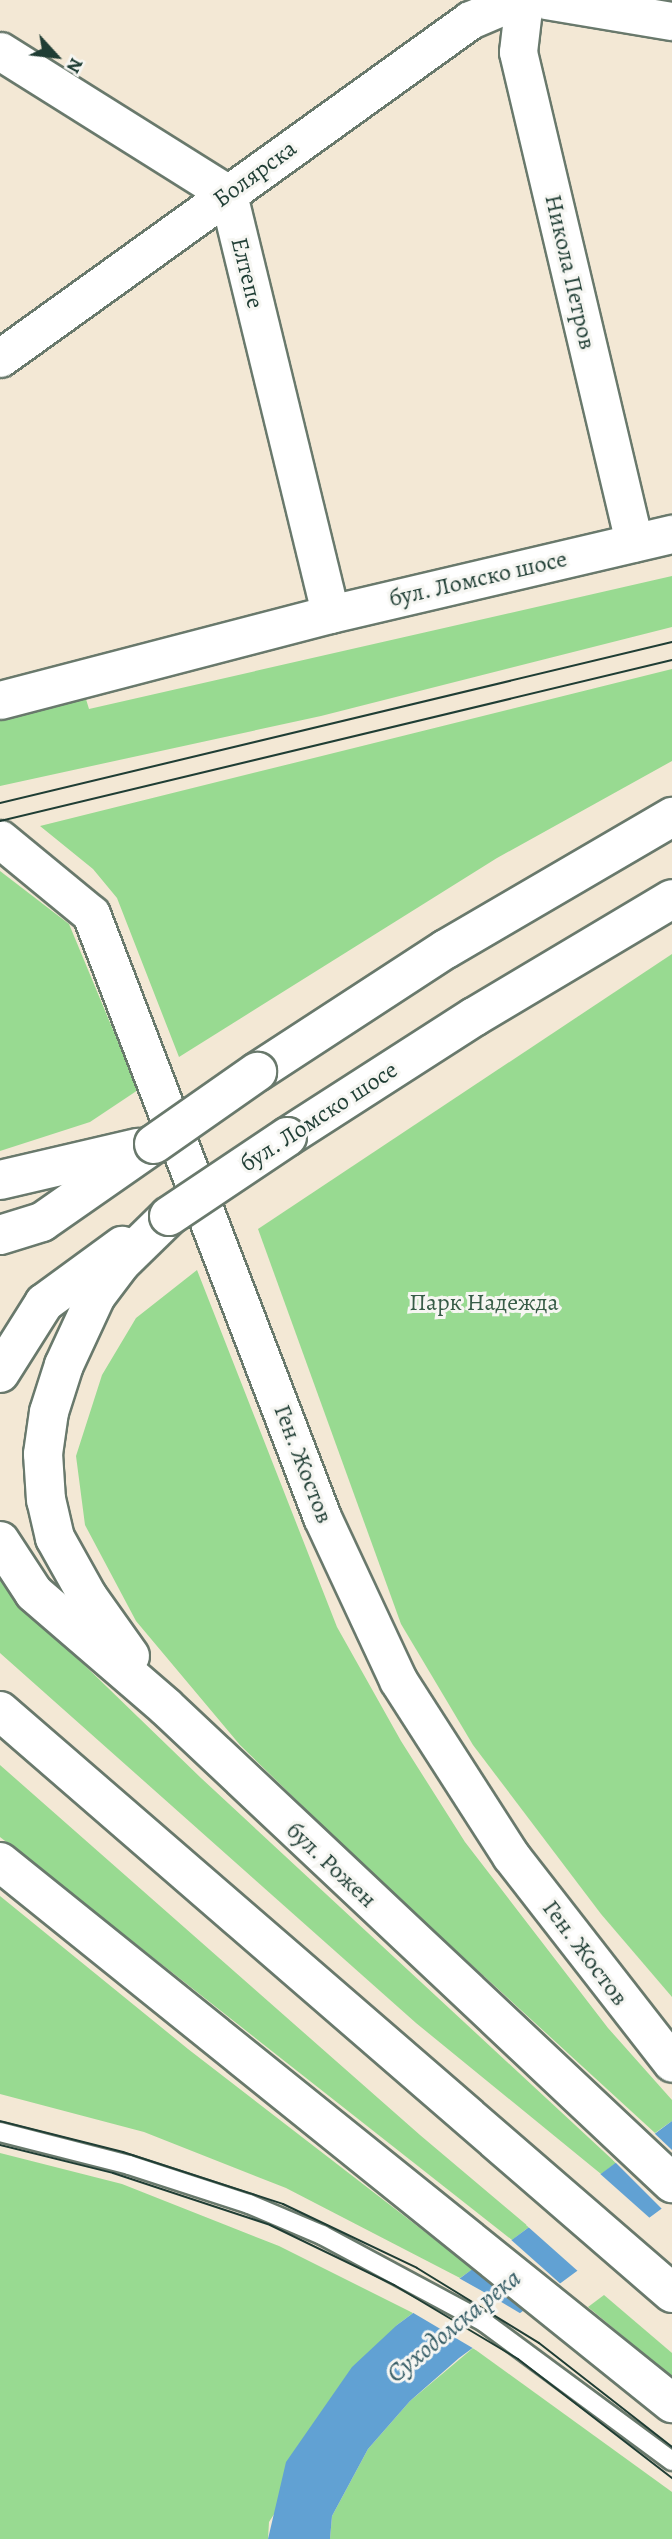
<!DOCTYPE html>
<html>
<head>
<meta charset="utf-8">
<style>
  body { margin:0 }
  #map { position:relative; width:672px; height:2539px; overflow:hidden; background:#f3e8d5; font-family:Alegreya,serif }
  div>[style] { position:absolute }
  .green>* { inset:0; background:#98da91 }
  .water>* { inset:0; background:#61a1d3 }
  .pier>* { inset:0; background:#f3e8d5 }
  .roads { filter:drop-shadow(2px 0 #69796c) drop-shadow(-2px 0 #69796c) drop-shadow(0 2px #69796c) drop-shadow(0 -2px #69796c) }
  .lane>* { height:18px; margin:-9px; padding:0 9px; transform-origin:9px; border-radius:9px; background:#fff }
  .street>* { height:37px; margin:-18.5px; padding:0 18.5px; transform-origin:18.5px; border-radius:18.5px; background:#fff }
  .primary>* { height:38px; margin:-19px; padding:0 19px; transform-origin:19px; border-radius:19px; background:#fff }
  .tram>* { height:2px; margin:-1px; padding:0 1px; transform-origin:1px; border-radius:1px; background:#1f3d34 }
  .bridges { filter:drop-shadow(2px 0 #69796c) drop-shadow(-2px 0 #69796c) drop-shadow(0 2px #69796c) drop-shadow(0 -2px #69796c) }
  .primary-bridge>* { height:38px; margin:-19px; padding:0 19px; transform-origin:19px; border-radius:19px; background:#fff }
  span { translate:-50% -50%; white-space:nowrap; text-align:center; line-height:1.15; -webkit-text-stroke:6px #f6f6f2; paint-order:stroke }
  .street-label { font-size:24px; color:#1f3d34 }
  .park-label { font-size:24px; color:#375c47 }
  .water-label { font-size:26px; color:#335b64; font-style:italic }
  .north { position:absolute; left:21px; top:21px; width:70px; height:70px; -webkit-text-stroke:5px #f6f6f2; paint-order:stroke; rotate:117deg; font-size:19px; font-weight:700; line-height:28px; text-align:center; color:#1f3d34 }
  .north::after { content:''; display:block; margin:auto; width:24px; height:32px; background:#1f3d34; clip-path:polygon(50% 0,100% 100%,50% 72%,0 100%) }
</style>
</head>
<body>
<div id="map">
  <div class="green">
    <div style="clip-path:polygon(672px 576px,672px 627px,321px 716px,0 786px,0 708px,82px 686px,89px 709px)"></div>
    <div style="clip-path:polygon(672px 669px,672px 761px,497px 858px,179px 1057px,117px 898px,93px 869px,40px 826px)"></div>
    <div style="clip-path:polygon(0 871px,69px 924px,138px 1090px,90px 1122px,0 1151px)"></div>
    <div style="clip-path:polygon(672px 954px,672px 1997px,601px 1914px,473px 1745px,401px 1624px,258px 1229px)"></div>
    <div style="clip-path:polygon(197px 1270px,337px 1627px,401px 1741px,465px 1842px,608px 2028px,672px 2100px,672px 2121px,655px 2133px,365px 1867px,240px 1745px,136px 1621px,85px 1525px,76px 1456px,102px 1375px,136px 1318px)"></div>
    <div style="clip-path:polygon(0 1576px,75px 1656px,201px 1778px,616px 2163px,601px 2174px,416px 2023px,0 1653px)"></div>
    <div style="clip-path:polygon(0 1765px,420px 2135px,529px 2227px,512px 2240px,0 1837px)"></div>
    <div style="clip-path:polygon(0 1896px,188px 2049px,473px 2269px,460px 2278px,286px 2188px,144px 2132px,0 2094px)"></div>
    <div style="clip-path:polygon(0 2153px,122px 2184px,279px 2246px,413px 2313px,397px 2325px,269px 2522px,268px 2539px,0 2539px)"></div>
    <div style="clip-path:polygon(604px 2295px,672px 2353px,672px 2377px,588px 2307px)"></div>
    <div style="clip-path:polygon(473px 2348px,672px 2492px,672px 2539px,330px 2539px,332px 2516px,368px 2449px,410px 2401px)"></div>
  </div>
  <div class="water">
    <div style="clip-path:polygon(672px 2121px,672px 2201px,459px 2358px,410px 2401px,368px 2449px,332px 2516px,330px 2539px,268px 2539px,286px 2462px,352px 2367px,397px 2325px)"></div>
  </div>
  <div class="pier">
    <div style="clip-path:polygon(652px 2131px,672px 2150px,672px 2206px,664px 2211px,613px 2160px)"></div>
    <div style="clip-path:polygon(598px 2172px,652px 2220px,580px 2273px,526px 2225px)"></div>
    <div style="clip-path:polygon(509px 2238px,563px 2286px,526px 2313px,470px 2267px)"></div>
    <div style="clip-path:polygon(457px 2277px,498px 2300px,523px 2315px,476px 2350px,410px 2311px)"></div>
  </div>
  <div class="roads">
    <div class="lane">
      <div style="left:0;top:2132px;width:133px;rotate:14.3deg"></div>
      <div style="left:129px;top:2165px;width:126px;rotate:18deg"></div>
      <div style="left:249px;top:2204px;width:79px;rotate:23deg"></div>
      <div style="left:322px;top:2235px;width:184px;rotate:28.2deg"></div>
      <div style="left:484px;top:2322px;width:234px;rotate:36.5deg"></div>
    </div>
    <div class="street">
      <div style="left:524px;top:0;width:52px;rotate:96.6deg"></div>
      <div style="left:518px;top:52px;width:504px;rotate:76.68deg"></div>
      <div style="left:546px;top:0;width:128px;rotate:9.5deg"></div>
      <div style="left:0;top:51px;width:269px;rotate:32.1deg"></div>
      <div style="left:228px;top:194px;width:432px;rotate:76.3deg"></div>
      <div style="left:0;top:358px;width:579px;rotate:-35.72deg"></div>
      <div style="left:470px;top:20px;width:51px;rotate:-23.1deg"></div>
      <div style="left:0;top:700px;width:341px;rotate:-14.6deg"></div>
      <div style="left:330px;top:614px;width:351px;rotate:-13.2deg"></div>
      <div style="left:0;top:839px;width:118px;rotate:39.5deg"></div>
      <div style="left:91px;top:914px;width:646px;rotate:69.04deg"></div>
      <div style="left:322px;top:1517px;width:180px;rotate:65deg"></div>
      <div style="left:398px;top:1680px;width:209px;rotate:57.3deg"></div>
      <div style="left:511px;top:1856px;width:262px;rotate:52.1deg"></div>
    </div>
    <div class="primary">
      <div style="left:257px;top:1072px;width:225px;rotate:-33.1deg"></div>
      <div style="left:446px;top:949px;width:262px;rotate:-30.3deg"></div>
      <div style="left:287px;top:1137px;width:222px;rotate:-32.7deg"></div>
      <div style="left:474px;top:1017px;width:230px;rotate:-30.8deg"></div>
      <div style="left:0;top:1180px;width:142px;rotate:-13.1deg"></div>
      <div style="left:0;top:1235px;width:44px;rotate:-17.2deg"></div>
      <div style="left:42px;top:1222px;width:136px;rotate:-34.9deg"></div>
      <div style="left:0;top:1373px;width:83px;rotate:-57.8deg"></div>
      <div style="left:44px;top:1303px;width:97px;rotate:-36.2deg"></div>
      <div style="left:0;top:1541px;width:62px;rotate:56.8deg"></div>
      <div style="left:34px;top:1593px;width:174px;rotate:40.8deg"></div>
      <div style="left:166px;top:1707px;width:695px;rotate:43.25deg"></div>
      <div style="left:130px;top:1656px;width:72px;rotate:-125.4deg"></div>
      <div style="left:88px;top:1597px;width:68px;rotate:-119.2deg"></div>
      <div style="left:55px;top:1538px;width:39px;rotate:-103deg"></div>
      <div style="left:46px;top:1500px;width:46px;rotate:-93.7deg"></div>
      <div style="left:43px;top:1454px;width:42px;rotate:-81.9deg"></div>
      <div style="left:49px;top:1412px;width:49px;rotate:-72.3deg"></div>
      <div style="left:64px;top:1365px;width:76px;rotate:-65.1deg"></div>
      <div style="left:96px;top:1296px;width:41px;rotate:-52.9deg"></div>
      <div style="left:121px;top:1263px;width:67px;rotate:-44.4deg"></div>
      <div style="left:0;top:1711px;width:889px;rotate:40.89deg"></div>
      <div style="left:0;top:1862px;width:863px;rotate:38.84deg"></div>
    </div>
  </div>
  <div class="tram">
    <div style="left:0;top:803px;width:691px;rotate:-13.47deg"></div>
    <div style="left:0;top:821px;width:691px;rotate:-13.47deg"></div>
    <div style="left:0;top:2121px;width:127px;rotate:14.1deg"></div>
    <div style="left:123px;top:2152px;width:168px;rotate:18deg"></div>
    <div style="left:283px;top:2204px;width:148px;rotate:25.5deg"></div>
    <div style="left:417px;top:2268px;width:143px;rotate:31.6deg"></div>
    <div style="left:539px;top:2343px;width:169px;rotate:38deg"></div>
    <div style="left:0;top:2145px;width:116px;rotate:13.9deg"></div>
    <div style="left:113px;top:2173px;width:165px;rotate:18.3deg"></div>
    <div style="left:270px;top:2225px;width:138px;rotate:25.8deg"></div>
    <div style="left:394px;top:2285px;width:144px;rotate:30.8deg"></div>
    <div style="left:518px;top:2359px;width:195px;rotate:37.7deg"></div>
  </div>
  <div class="bridges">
    <div class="primary-bridge">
      <div style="left:154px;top:1144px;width:126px;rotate:-35deg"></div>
      <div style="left:169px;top:1216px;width:142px;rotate:-33.8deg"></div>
    </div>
  </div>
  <div class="street-label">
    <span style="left:255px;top:174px;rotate:-36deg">Болярска</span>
    <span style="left:570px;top:272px;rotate:77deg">Никола Петров</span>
    <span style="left:247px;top:273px;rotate:76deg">Елтепе</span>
    <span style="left:478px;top:579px;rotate:-13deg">бул. Ломско шосе</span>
    <span style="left:319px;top:1117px;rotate:-33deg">бул. Ломско шосе</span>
    <span style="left:303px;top:1464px;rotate:69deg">Ген. Жостов</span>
    <span style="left:331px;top:1865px;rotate:43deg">бул. Рожен</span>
    <span style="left:585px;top:1953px;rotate:53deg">Ген. Жостов</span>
  </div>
  <div class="park-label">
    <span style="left:484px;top:1303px">Парк Надежда</span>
  </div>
  <div class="water-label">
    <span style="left:454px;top:2326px;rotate:-39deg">Суходолска река</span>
  </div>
  <div class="north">N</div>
</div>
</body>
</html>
